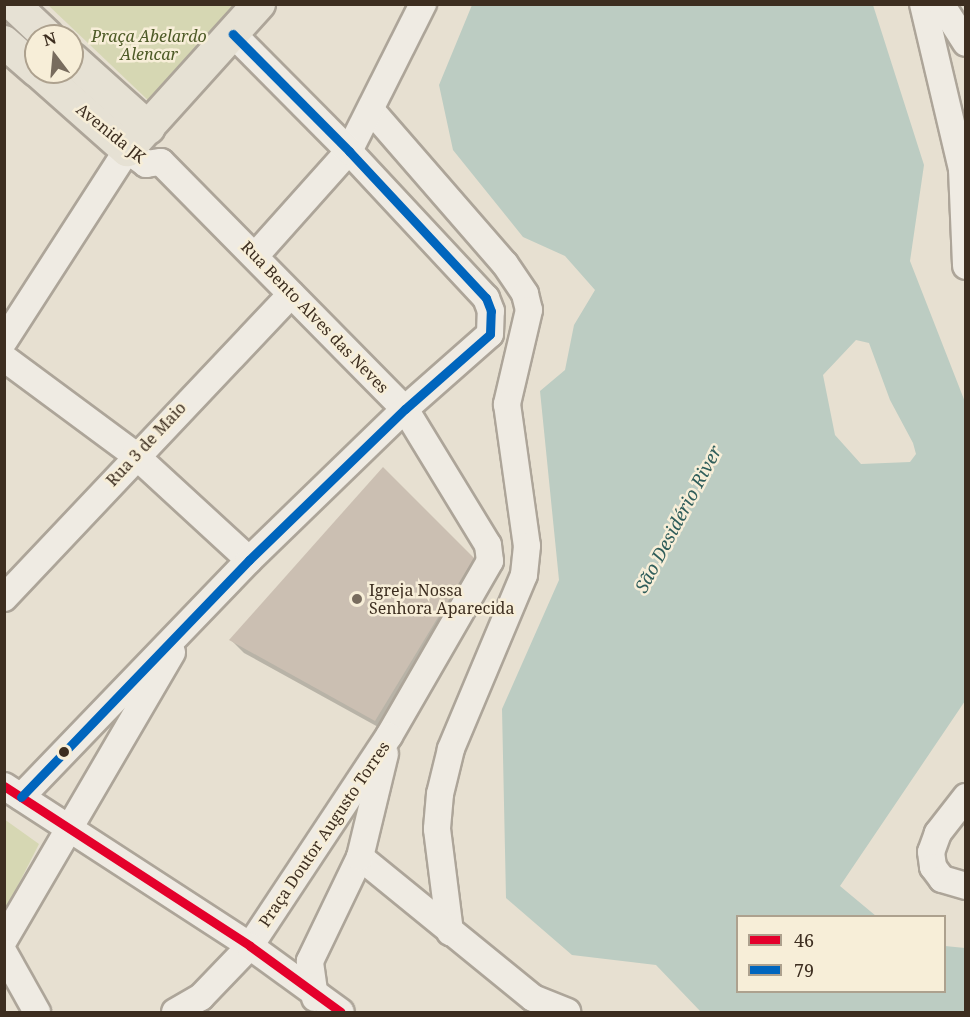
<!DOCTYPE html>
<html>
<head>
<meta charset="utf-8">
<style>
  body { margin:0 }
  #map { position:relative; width:970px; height:1017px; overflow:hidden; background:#e7e0d1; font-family:"Noto Serif",serif }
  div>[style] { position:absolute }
  .green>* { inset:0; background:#d6d7b3 }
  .water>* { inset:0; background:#bcccc2 }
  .shadow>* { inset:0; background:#0003 }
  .building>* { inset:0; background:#cbbfb2 }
  .roads { filter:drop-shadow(2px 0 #ada599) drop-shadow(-2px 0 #ada599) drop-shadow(0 2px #ada599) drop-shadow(0 -2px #ada599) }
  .minor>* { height:26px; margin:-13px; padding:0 13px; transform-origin:13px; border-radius:13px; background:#efebe3 }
  .major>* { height:32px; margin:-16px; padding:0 16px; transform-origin:16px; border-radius:16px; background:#e6e1d4 }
  .bus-1>* { height:9px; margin:-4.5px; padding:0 4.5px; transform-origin:4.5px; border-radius:4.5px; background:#e4002b }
  .bus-2>* { height:9px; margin:-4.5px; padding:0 4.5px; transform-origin:4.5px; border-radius:4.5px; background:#0065bd }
  .dots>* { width:16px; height:16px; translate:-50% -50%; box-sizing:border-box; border:3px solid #f7eed8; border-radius:50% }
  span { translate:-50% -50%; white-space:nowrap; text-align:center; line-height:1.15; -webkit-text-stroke:5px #f7eed8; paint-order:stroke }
  .park-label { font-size:16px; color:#4d5a26; font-style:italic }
  .street-label { font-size:16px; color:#3d2e20 }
  .poi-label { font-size:16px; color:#3d2e20 }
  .left { translate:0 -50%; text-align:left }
  .water-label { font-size:18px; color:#2f5d5a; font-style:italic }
  .frame { position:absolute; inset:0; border:6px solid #3d2e20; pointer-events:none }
  .legend { position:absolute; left:736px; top:915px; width:210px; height:78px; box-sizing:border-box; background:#f7eed8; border:2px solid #ada18e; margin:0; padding:8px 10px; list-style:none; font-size:18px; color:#3d2e20 }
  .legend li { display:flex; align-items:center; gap:12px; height:30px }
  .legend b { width:30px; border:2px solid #ada18e }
  .north { position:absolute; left:24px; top:24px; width:60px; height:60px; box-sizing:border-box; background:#f7eed8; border:2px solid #ada18e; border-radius:50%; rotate:344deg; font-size:16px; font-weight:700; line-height:24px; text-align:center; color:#3d2e20 }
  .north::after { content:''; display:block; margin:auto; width:21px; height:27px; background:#786c5e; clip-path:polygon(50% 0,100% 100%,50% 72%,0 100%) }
</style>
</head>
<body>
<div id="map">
  <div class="green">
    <div style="clip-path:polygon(48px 5px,246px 5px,151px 103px)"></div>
    <div style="clip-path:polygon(4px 819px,39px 844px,6px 909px,4px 908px)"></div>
  </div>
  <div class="water">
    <div style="clip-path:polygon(evenodd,472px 5px,873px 5px,924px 165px,910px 261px,965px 402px,965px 701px,840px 886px,876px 916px,738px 916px,738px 992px,944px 992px,945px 946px,965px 948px,965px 1012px,701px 1012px,656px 965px,572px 955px,506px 898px,502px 709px,559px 580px,540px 391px,565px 370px,574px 325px,595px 290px,565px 256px,523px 237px,453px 150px,439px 85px,472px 5px,856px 340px,869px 343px,890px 400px,913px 443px,916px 454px,910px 462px,861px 464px,835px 435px,823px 375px,856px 340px)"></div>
  </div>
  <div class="shadow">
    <div style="clip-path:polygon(383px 469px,486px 572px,389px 733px,244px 653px,231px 640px)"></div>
  </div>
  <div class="building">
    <div style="clip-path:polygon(383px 467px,474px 558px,375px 721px,229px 640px)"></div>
  </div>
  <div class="roads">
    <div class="minor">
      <div style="left:923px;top:4px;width:170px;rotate:76.7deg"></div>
      <div style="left:962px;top:169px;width:97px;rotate:87.6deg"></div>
      <div style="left:941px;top:4px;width:46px;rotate:57.3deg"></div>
      <div style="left:371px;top:110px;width:204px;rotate:49deg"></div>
      <div style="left:505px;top:264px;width:36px;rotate:56deg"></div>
      <div style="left:525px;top:294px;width:16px;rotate:76deg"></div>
      <div style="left:529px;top:310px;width:97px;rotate:103.2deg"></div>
      <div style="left:507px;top:404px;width:143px;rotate:82deg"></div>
      <div style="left:527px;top:546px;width:29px;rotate:96deg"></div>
      <div style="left:524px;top:575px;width:189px;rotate:112.8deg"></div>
      <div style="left:451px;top:749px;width:46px;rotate:103.7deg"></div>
      <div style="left:440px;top:794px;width:35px;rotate:95deg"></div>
      <div style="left:437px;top:829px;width:104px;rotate:82.8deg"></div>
      <div style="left:161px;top:162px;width:347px;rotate:45.4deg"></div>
      <div style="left:405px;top:409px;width:159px;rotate:58.6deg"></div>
      <div style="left:488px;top:545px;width:16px;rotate:83deg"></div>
      <div style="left:490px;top:561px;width:202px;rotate:120deg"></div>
      <div style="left:389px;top:736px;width:252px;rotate:123.5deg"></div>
      <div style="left:250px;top:946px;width:71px;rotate:133.9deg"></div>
      <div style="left:201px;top:997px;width:30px;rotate:150deg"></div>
      <div style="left:255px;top:256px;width:141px;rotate:-48.2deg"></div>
      <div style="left:349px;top:151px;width:165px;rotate:-63.3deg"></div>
      <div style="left:4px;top:341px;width:227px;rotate:-57.2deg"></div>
      <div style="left:127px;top:150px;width:24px;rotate:36deg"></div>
      <div style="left:146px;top:164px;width:15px;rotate:-8deg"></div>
      <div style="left:4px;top:358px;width:163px;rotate:36.5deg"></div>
      <div style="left:135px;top:455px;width:155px;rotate:42.6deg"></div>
      <div style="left:4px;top:598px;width:418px;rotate:-46.6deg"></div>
      <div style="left:4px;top:786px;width:293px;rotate:33deg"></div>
      <div style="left:250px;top:946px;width:112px;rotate:36deg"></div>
      <div style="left:21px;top:797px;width:329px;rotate:-46.1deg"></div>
      <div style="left:249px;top:560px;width:217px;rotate:-44.1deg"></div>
      <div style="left:405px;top:409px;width:113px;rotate:-41.4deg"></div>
      <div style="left:490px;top:334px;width:23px;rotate:-88deg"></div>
      <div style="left:491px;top:311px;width:14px;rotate:-111deg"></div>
      <div style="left:486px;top:298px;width:201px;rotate:-133deg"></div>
      <div style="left:349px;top:151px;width:165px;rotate:-134.8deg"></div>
      <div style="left:966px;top:797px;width:46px;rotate:127.9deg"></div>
      <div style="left:938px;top:833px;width:20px;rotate:110deg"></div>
      <div style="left:931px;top:852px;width:15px;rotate:82deg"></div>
      <div style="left:933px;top:867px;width:15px;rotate:53deg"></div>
      <div style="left:942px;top:879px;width:25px;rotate:16deg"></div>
      <div style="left:360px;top:857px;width:223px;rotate:39.2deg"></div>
      <div style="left:533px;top:998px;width:37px;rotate:22deg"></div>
      <div style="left:4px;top:940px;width:333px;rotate:-59.7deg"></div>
      <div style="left:4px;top:953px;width:68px;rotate:60.8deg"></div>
      <div style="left:315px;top:998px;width:37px;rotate:-98deg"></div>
      <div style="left:310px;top:961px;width:115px;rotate:-64.3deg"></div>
      <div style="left:360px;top:857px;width:106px;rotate:-76.4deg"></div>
    </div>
    <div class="major">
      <div style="left:13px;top:4px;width:47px;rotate:43.3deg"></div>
      <div style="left:4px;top:42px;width:43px;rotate:41.2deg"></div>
      <div style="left:72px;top:59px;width:103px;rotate:41.9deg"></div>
      <div style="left:39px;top:72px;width:118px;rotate:41.6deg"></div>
      <div style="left:127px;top:150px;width:197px;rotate:-47.9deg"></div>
    </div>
  </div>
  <div class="bus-1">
    <div style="left:4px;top:786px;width:293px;rotate:33deg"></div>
    <div style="left:250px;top:946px;width:112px;rotate:36deg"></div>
  </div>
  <div class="bus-2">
    <div style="left:21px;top:797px;width:329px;rotate:-46.1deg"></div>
    <div style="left:249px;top:560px;width:217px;rotate:-44.1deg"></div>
    <div style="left:405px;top:409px;width:113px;rotate:-41.4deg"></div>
    <div style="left:490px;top:334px;width:23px;rotate:-88deg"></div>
    <div style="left:491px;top:311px;width:14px;rotate:-111deg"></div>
    <div style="left:486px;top:298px;width:201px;rotate:-133deg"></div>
    <div style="left:349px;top:151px;width:165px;rotate:-134.8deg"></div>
  </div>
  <div class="dots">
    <div style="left:357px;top:599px;background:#786c5e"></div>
    <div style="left:64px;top:752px;background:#3d2e20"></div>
  </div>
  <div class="park-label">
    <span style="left:149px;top:45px">Praça Abelardo<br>Alencar</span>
  </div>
  <div class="street-label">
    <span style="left:111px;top:133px;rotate:39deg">Avenida JK</span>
    <span style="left:315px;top:317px;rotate:46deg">Rua Bento Alves das Neves</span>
    <span style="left:146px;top:444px;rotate:-47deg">Rua 3 de Maio</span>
    <span style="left:324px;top:834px;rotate:-56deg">Praça Doutor Augusto Torres</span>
  </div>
  <div class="poi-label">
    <span class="left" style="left:369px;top:599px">Igreja Nossa<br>Senhora Aparecida</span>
  </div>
  <div class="water-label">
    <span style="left:678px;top:519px;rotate:-62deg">São Desidério River</span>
  </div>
  <div class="frame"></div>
  <ul class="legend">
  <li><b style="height:8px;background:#e4002b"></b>46</li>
  <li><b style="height:8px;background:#0065bd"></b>79</li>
  </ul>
  <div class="north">N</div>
</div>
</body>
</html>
